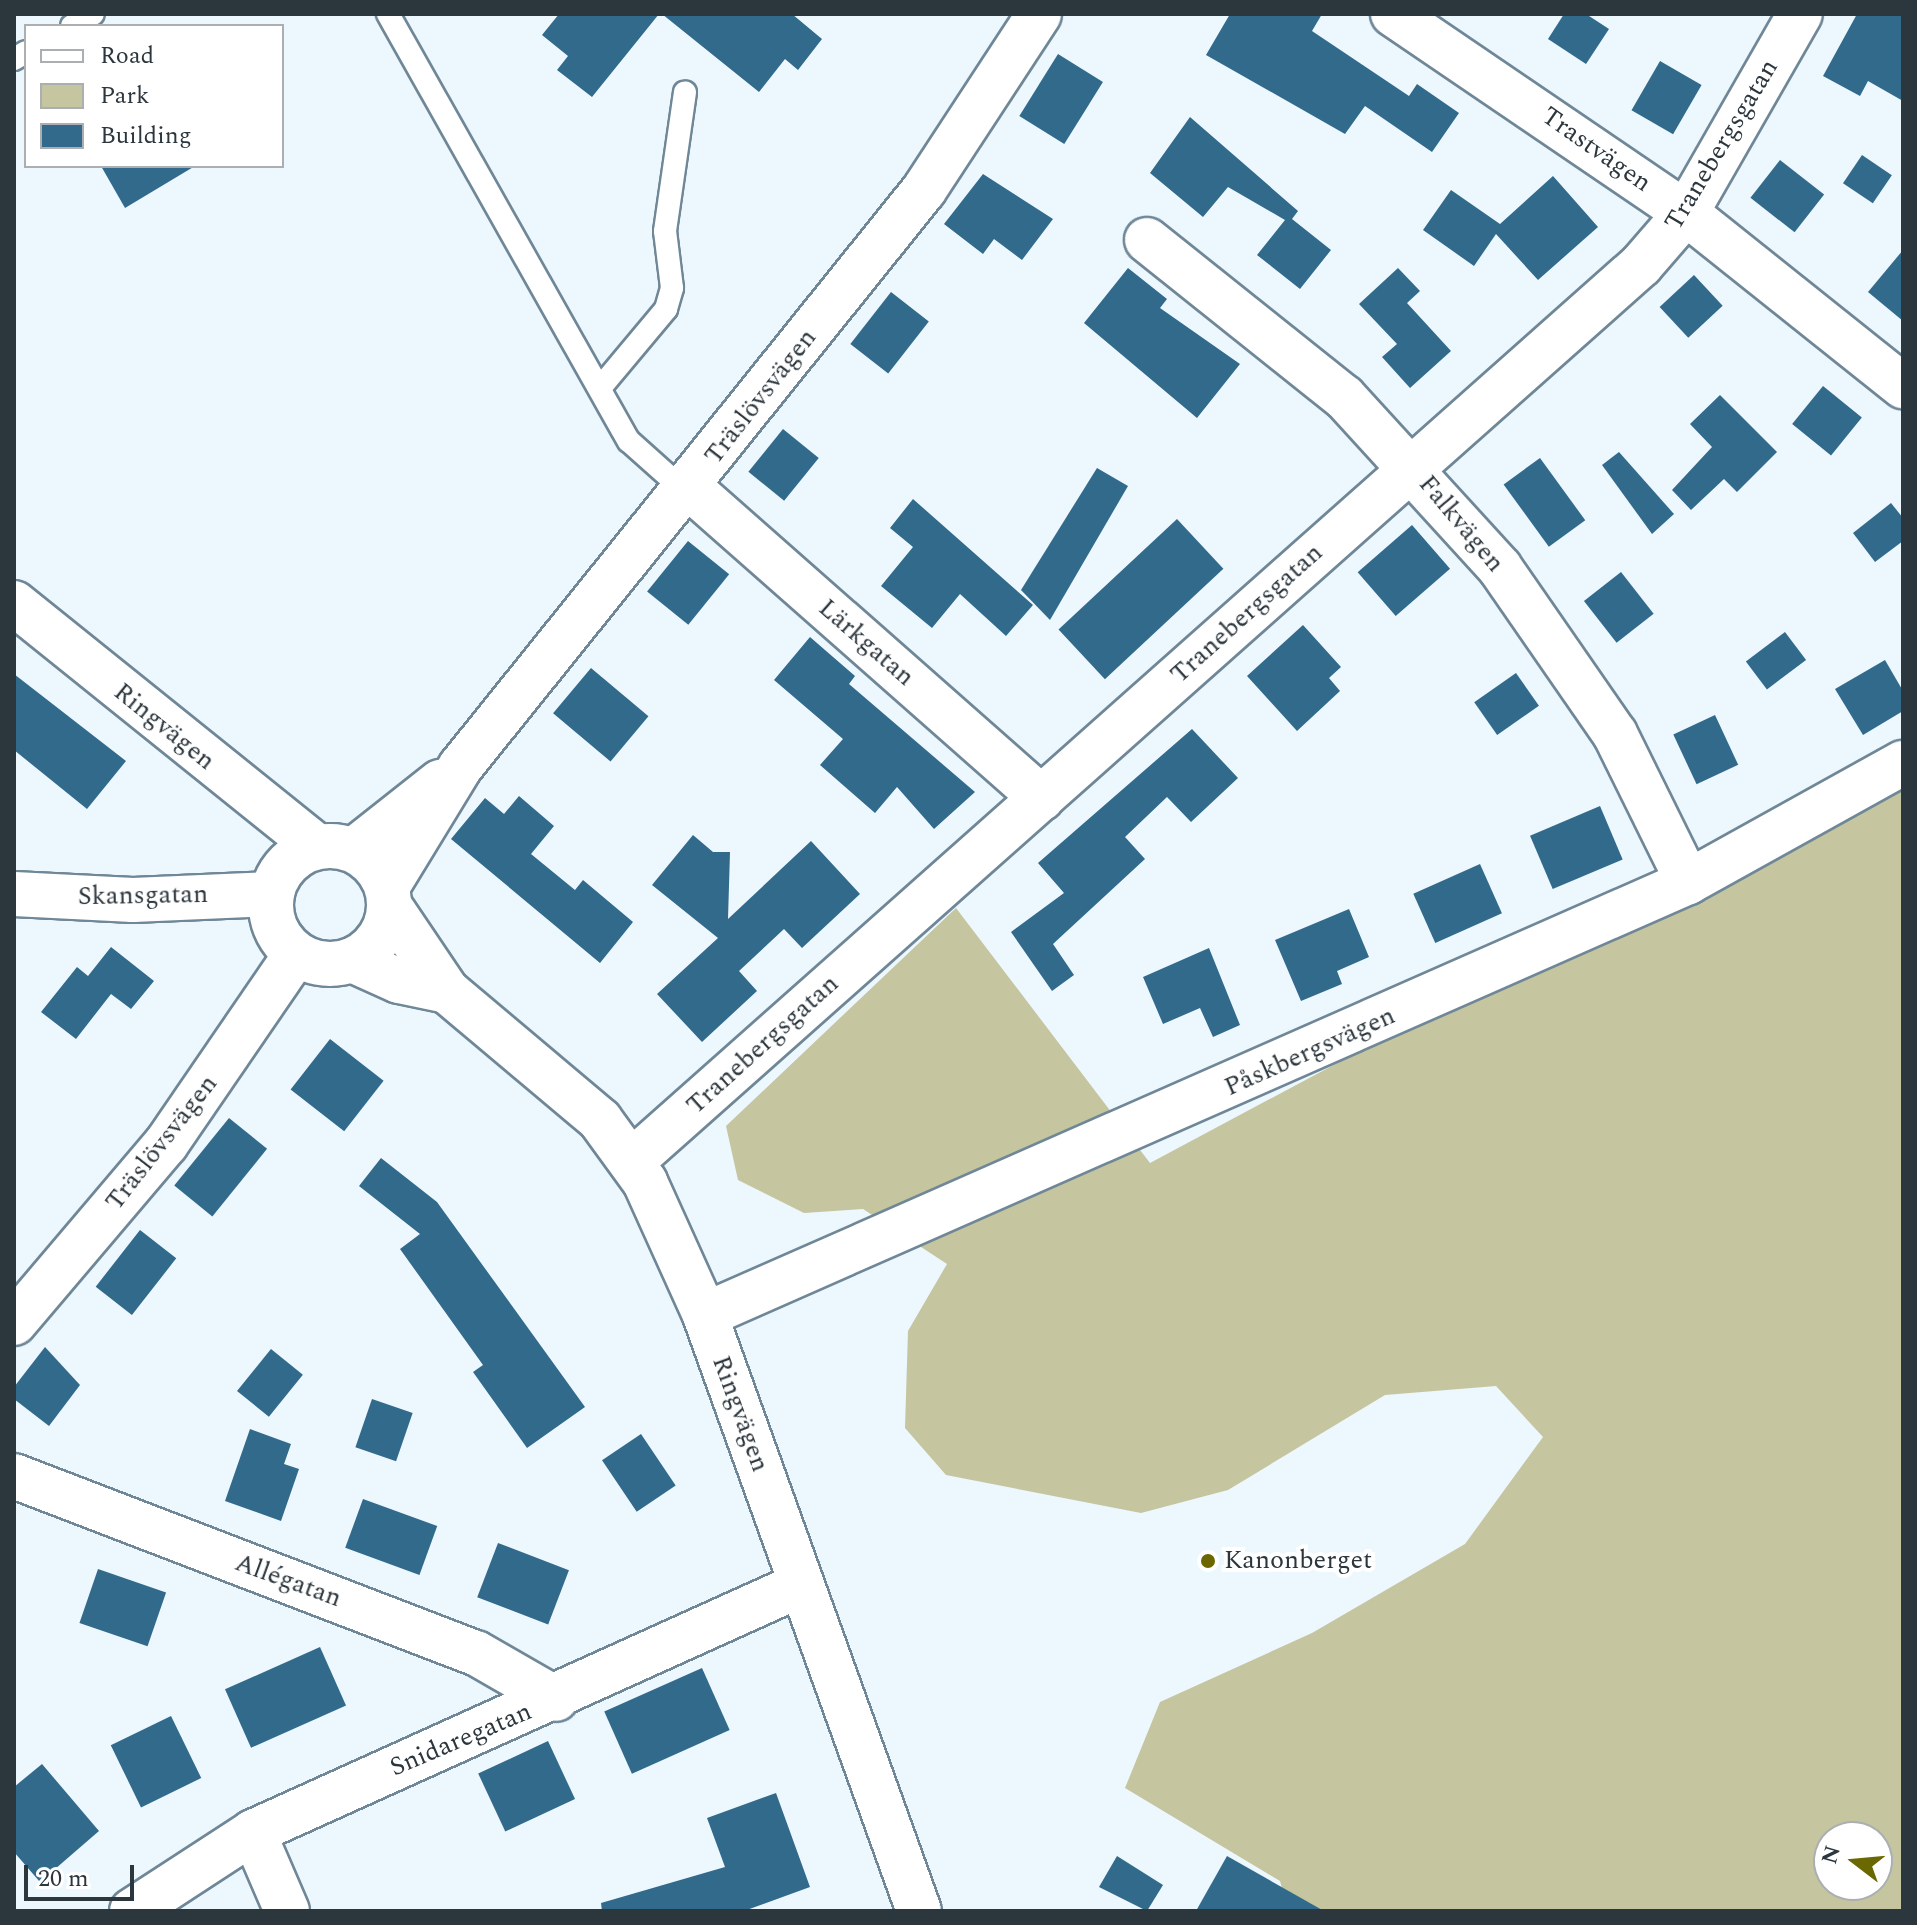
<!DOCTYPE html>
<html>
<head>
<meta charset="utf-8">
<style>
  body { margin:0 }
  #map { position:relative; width:1917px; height:1925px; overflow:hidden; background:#edf7fe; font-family:Spectral,serif }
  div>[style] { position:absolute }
  .green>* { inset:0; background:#c5c59f }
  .building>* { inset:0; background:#326a8c; transform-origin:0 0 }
  .roads { filter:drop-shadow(2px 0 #6f8797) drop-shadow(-2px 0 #6f8797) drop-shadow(0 2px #6f8797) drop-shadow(0 -2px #6f8797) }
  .service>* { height:22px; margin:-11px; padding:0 11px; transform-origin:11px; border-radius:11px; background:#fff }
  .minor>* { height:44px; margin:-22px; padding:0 22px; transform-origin:22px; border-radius:22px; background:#fff }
  .tertiary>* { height:44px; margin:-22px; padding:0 22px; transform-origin:22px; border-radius:22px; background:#fff }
  .tertiary>.ring { margin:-22px; padding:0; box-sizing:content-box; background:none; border:44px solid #fff; border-radius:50% }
  .dots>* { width:22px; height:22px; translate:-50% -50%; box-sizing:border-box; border:4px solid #fff; border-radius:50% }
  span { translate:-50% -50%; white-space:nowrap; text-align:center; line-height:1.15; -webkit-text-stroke:8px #fff; paint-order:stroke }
  .street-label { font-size:26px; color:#2c363d }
  .poi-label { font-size:26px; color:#2c363d }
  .left { translate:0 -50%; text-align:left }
  .frame { position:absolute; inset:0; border:16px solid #2c363d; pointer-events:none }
  .legend { position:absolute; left:24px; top:24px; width:260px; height:144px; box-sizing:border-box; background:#fff; border:2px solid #abafb1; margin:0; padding:10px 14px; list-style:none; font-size:24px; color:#2c363d }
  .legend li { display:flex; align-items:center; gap:16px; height:40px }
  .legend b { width:40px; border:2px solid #abafb1 }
  .north { position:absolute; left:1813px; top:1821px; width:80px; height:80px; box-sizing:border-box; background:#fff; border:2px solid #abafb1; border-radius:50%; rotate:286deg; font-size:22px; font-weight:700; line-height:32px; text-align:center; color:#2c363d }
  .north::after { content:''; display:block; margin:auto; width:28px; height:36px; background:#6b6802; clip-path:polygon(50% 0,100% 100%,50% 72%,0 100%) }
  .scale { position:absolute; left:24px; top:1865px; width:110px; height:36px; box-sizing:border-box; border:4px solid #2c363d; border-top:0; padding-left:10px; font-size:24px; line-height:28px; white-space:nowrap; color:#2c363d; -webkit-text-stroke:6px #fff; paint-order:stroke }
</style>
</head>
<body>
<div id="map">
  <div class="green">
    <div style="clip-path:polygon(evenodd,1903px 761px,1903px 1911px,1288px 1911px,1280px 1881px,1125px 1788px,1160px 1702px,1312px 1633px,1465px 1544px,1543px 1437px,1496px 1386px,1385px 1395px,1228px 1490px,1141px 1513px,946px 1475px,905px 1428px,908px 1331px,947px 1264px,863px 1209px,804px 1213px,738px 1180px,726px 1126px,956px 908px,1150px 1163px,1903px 761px,1829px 1837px,1877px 1837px,1877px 1885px,1829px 1885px,1829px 1837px)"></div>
  </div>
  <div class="building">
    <div style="clip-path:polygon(559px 14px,659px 14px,592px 97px,557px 70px,568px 56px,542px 35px)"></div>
    <div style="clip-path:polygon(662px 14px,792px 14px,822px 39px,798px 70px,785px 59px,759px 92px)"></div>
    <div style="clip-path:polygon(1230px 14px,1322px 14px,1312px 31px,1409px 96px,1417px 84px,1459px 113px,1432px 152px,1365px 106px,1345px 134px,1206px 55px)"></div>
    <div style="clip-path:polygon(1564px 14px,1586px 14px,1609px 29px,1586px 64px,1548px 39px)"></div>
    <div style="clip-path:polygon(1857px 14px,1903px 14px,1903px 101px,1868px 81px,1860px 96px,1823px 76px)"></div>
    <div style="left:1058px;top:54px;width:53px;height:73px;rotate:32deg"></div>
    <div style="left:1660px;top:61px;width:48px;height:57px;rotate:30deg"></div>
    <div style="clip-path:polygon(1190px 117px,1298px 211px,1292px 219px,1331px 250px,1300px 289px,1257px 255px,1285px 220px,1228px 187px,1203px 217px,1150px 173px)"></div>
    <div style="left:1862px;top:155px;width:36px;height:34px;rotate:34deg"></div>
    <div style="left:1780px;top:160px;width:56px;height:48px;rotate:38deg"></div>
    <div style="clip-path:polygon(101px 166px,195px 166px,125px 208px)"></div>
    <div style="clip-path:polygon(983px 174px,1053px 219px,1022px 260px,994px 239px,983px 254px,944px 224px)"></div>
    <div style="clip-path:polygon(1553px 176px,1598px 227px,1538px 280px,1496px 234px,1474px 266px,1423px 230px,1451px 190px,1500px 224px)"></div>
    <div style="clip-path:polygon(1903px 250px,1903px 321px,1868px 292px)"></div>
    <div style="clip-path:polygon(1128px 268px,1167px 299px,1160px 308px,1240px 364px,1197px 418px,1084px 323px)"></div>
    <div style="clip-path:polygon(1398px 268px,1420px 291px,1407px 303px,1451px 351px,1410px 388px,1382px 357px,1397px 344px,1359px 304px)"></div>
    <div style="left:1694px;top:275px;width:42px;height:47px;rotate:47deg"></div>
    <div style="left:891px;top:292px;width:48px;height:66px;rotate:38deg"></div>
    <div style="left:1823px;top:386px;width:50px;height:49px;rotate:39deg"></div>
    <div style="clip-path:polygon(1720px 395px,1777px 452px,1737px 492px,1724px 479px,1691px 510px,1672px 490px,1712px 447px,1690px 424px)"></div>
    <div style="left:783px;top:429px;width:46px;height:55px;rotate:39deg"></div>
    <div style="clip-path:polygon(1619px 452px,1674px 514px,1652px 534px,1602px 465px)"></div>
    <div style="left:1540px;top:458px;width:77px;height:45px;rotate:54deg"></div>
    <div style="clip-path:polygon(1097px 468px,1128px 486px,1050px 620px,1021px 590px)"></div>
    <div style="clip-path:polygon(913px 499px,1033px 605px,1006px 636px,960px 594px,932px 628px,881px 586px,913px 547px,890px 528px)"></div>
    <div style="clip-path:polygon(1891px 503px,1903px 518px,1903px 541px,1875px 562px,1853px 533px)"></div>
    <div style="left:1177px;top:519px;width:68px;height:162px;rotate:47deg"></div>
    <div style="left:1412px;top:525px;width:58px;height:72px;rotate:49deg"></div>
    <div style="left:688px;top:541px;width:53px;height:65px;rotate:39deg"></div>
    <div style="left:1621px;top:572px;width:53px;height:47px;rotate:52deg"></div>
    <div style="clip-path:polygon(1303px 625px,1341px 667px,1329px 678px,1340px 691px,1297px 731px,1247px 676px)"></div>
    <div style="left:1785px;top:632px;width:35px;height:49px;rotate:53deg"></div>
    <div style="clip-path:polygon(810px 637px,855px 676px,849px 684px,975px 792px,934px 829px,897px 787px,875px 813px,820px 765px,843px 739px,774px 680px)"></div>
    <div style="clip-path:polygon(1885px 660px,1903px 691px,1903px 711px,1863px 735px,1835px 689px)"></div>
    <div style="left:591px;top:668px;width:75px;height:59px;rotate:40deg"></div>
    <div style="left:1516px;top:673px;width:40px;height:51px;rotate:55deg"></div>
    <div style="clip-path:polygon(14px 674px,126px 761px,87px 809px,14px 750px)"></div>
    <div style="left:1715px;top:715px;width:55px;height:46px;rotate:65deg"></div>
    <div style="clip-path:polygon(1192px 729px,1238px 778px,1191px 822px,1167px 797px,1125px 837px,1145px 859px,1053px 944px,1074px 975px,1052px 991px,1011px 932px,1064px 893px,1038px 863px)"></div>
    <div style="clip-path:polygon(519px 796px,554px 826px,531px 854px,575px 890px,583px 880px,633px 922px,600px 963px,451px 839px,485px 798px,504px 814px)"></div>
    <div style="left:1600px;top:806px;width:58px;height:76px;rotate:67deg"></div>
    <div style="clip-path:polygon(693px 835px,713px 852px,730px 852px,728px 919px,811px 841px,860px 894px,802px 948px,784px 929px,739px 971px,757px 991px,702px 1042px,657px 994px,718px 938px,652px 885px)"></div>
    <div style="left:1480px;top:864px;width:54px;height:73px;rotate:66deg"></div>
    <div style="clip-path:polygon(1349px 909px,1369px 957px,1337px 971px,1342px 984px,1301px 1001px,1275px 940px)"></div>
    <div style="clip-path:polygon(111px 947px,154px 981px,131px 1009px,111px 994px,76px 1039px,41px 1012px,77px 967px,88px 976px)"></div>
    <div style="clip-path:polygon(1209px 948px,1240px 1025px,1213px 1037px,1200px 1008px,1163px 1024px,1143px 977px)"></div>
    <div style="left:330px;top:1039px;width:68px;height:64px;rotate:38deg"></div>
    <div style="left:229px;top:1118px;width:49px;height:87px;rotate:39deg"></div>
    <div style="clip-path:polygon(381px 1158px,437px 1202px,585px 1407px,527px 1448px,473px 1372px,483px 1365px,400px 1249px,420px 1234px,359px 1186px)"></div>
    <div style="left:140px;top:1230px;width:46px;height:72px;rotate:38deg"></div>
    <div style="clip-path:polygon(45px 1347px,80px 1385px,49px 1426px,14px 1399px,14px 1387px)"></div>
    <div style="left:271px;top:1349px;width:41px;height:54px;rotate:39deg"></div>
    <div style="left:372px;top:1399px;width:43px;height:51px;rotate:19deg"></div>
    <div style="clip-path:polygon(250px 1429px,291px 1444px,284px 1464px,299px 1469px,281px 1521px,225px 1501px)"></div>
    <div style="left:641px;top:1434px;width:62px;height:47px;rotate:56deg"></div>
    <div style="left:363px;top:1499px;width:79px;height:52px;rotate:20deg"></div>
    <div style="left:498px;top:1543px;width:76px;height:58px;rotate:21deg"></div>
    <div style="left:98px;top:1569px;width:72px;height:57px;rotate:19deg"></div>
    <div style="left:320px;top:1647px;width:64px;height:104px;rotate:66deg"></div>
    <div style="left:702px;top:1668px;width:68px;height:107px;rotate:66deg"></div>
    <div style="left:171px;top:1716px;width:69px;height:67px;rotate:64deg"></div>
    <div style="left:548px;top:1741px;width:64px;height:77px;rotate:65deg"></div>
    <div style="clip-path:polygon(42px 1764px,99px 1831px,40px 1882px,14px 1852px,14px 1787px)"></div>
    <div style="clip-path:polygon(776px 1793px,810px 1887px,744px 1911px,602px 1911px,601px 1903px,725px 1867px,707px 1818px)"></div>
    <div style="clip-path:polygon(1117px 1856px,1163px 1885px,1147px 1911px,1099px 1887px)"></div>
    <div style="clip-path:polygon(1227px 1856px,1324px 1911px,1196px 1911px)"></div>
  </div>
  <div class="roads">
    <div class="service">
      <div style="left:388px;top:14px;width:490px;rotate:60.6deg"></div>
      <div style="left:629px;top:441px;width:76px;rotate:41.8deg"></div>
      <div style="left:72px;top:26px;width:24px;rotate:-30deg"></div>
      <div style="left:14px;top:59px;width:14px;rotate:-30deg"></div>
      <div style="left:600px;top:388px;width:103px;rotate:-50.1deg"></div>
      <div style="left:666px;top:309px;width:22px;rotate:-74deg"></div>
      <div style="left:672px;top:288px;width:57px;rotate:-97deg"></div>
      <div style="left:665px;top:231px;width:140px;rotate:-81.8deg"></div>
    </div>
    <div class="minor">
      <div style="left:1393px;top:14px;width:354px;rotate:34.2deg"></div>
      <div style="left:1686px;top:213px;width:278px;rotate:38.6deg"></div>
      <div style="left:1147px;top:240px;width:252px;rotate:38.6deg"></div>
      <div style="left:1344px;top:397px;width:231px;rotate:47.6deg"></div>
      <div style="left:1500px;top:568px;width:202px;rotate:55.3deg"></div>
      <div style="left:1615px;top:734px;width:165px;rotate:63.7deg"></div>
      <div style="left:690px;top:488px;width:469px;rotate:41.4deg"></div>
      <div style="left:14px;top:603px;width:389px;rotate:38.8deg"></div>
      <div style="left:14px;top:894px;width:119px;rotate:2.9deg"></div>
      <div style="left:133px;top:900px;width:139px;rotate:-2.5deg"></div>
      <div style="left:631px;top:1162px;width:1351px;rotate:-41.61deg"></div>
      <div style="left:1641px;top:265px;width:69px;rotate:-49.1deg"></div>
      <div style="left:1686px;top:213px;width:229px;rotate:-60.2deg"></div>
      <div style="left:705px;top:1315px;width:1074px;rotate:-23.77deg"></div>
      <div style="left:1688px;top:882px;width:246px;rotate:-29deg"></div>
      <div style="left:14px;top:1476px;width:495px;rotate:21deg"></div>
      <div style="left:476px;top:1653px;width:92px;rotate:29.9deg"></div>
      <div style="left:253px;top:1832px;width:86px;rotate:66.7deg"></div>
      <div style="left:132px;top:1911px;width:145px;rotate:-33.1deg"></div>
      <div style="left:253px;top:1832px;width:600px;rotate:-24.3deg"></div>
    </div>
    <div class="tertiary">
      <div class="ring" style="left:271px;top:846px;width:74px;height:74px"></div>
      <div style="left:354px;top:850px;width:110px;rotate:-38.3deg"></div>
      <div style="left:387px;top:887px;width:142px;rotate:-58.6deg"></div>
      <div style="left:461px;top:766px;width:739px;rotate:-51.21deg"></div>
      <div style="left:924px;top:190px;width:210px;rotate:-56.8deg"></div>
      <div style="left:389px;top:905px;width:104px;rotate:56deg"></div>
      <div style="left:447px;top:991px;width:200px;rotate:40.1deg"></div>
      <div style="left:600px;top:1120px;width:77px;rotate:54deg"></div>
      <div style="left:645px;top:1182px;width:146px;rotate:65.7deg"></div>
      <div style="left:705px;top:1315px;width:633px;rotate:70.25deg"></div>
      <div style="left:352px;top:960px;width:51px;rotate:24.1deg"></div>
      <div style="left:399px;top:981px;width:49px;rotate:11.8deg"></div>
      <div style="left:14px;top:1323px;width:235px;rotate:-49.7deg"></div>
      <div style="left:166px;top:1144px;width:230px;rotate:-55.6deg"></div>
    </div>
  </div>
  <div class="dots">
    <div style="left:1208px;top:1561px;background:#6b6802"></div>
  </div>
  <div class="street-label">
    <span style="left:1722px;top:145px;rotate:-59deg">Tranebergsgatan</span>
    <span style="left:1596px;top:150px;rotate:35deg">Trastvägen</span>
    <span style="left:761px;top:397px;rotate:-52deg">Träslövsvägen</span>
    <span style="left:1461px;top:524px;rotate:50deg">Falkvägen</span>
    <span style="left:1247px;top:614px;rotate:-42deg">Tranebergsgatan</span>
    <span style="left:866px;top:643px;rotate:41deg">Lärkgatan</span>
    <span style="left:164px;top:727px;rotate:39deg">Ringvägen</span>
    <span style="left:143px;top:896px;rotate:-1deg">Skansgatan</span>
    <span style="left:763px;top:1045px;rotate:-42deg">Tranebergsgatan</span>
    <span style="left:1310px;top:1052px;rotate:-24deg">Påskbergsvägen</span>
    <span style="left:162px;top:1143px;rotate:-52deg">Träslövsvägen</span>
    <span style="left:740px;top:1414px;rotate:70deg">Ringvägen</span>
    <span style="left:288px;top:1581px;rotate:20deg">Allégatan</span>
    <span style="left:461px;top:1740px;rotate:-23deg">Snidaregatan</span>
  </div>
  <div class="poi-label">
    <span class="left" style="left:1224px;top:1561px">Kanonberget</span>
  </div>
  <div class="frame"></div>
  <ul class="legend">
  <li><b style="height:10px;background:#fff"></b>Road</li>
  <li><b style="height:22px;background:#c5c59f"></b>Park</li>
  <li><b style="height:22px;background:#326a8c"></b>Building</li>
  </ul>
  <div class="north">N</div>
  <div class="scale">20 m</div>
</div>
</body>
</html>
